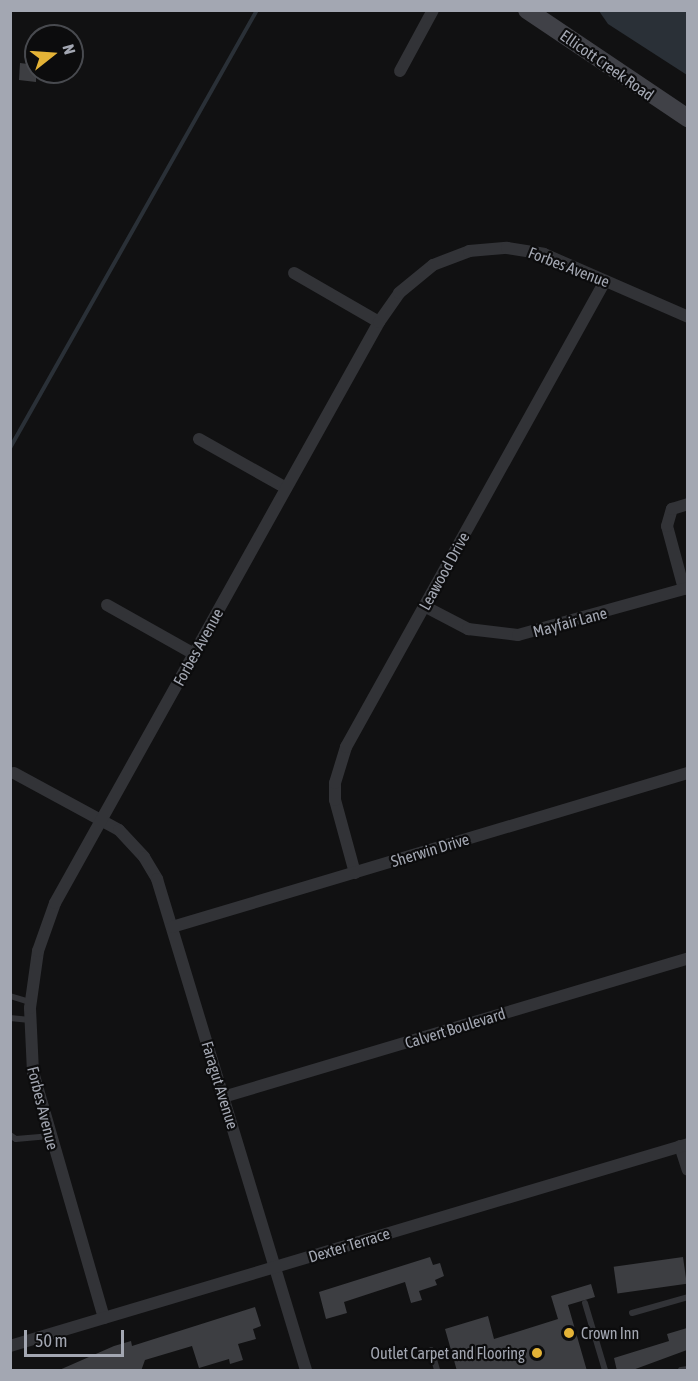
<!DOCTYPE html>
<html>
<head>
<meta charset="utf-8">
<style>
  body { margin:0 }
  #map { position:relative; width:698px; height:1381px; overflow:hidden; background:#111112; font-family:"Asap Condensed",sans-serif }
  div>[style] { position:absolute }
  .water>* { inset:0; background:#2a3037 }
  .stream>* { height:4px; margin:-2px; padding:0 2px; transform-origin:2px; border-radius:2px; background:#2a3037 }
  .building>* { inset:0; background:#3d3e42; transform-origin:0 0 }
  .lane>* { height:6px; margin:-3px; padding:0 3px; transform-origin:3px; border-radius:3px; background:#323337 }
  .street>* { height:12px; margin:-6px; padding:0 6px; transform-origin:6px; border-radius:6px; background:#323337 }
  .secondary>* { height:18px; margin:-9px; padding:0 9px; transform-origin:9px; border-radius:9px; background:#404147 }
  .dots>* { width:16px; height:16px; translate:-50% -50%; box-sizing:border-box; border:3px solid #0c0c0d; border-radius:50% }
  span { translate:-50% -50%; white-space:nowrap; text-align:center; line-height:1.15; -webkit-text-stroke:4.5px #0c0c0d; paint-order:stroke }
  .street-label { font-size:16px; color:#a3a7b2 }
  .poi-label { font-size:16px; color:#a3a7b2 }
  .left { translate:0 -50%; text-align:left }
  .right { translate:-100% -50%; text-align:right }
  .frame { position:absolute; inset:0; border:12px solid #a3a7b2; pointer-events:none }
  .north { position:absolute; left:24px; top:24px; width:60px; height:60px; box-sizing:border-box; background:#0c0c0d; border:2px solid #484a4f; border-radius:50%; rotate:73deg; font-size:16px; font-weight:700; line-height:24px; text-align:center; color:#a3a7b2 }
  .north::after { content:''; display:block; margin:auto; width:21px; height:27px; background:#e4b337; clip-path:polygon(50% 0,100% 100%,50% 72%,0 100%) }
  .scale { position:absolute; left:24px; top:1330px; width:100px; height:27px; box-sizing:border-box; border:3px solid #a3a7b2; border-top:0; padding-left:8px; font-size:18px; line-height:21px; white-space:nowrap; color:#a3a7b2; -webkit-text-stroke:4px #0c0c0d; paint-order:stroke }
</style>
</head>
<body>
<div id="map">
  <div class="water">
    <div style="clip-path:polygon(599px 11px,687px 11px,687px 75px,608px 24px)"></div>
  </div>
  <div class="stream">
    <div style="left:10px;top:448px;width:503px;rotate:-60.58deg"></div>
  </div>
  <div class="building">
    <div style="clip-path:polygon(20px 63px,36px 65px,36px 82px,19px 80px)"></div>
    <div style="clip-path:polygon(430px 1257px,433px 1265px,440px 1263px,444px 1276px,435px 1280px,437px 1285px,419px 1291px,422px 1300px,411px 1303px,405px 1282px,344px 1302px,347px 1313px,326px 1319px,319px 1292px)"></div>
    <div style="left:683px;top:1257px;width:27px;height:70px;rotate:82deg"></div>
    <div style="clip-path:polygon(591px 1284px,595px 1297px,568px 1305px,587px 1371px,457px 1371px,445px 1329px,488px 1316px,494px 1339px,558px 1319px,551px 1296px)"></div>
    <div style="clip-path:polygon(255px 1307px,261px 1326px,253px 1329px,256px 1339px,238px 1344px,243px 1360px,230px 1364px,229px 1359px,199px 1368px,192px 1346px,145px 1360px,141px 1371px,57px 1371px,114px 1346px,131px 1341px,132px 1346px)"></div>
    <div style="clip-path:polygon(687px 1328px,687px 1350px,630px 1371px,617px 1371px,614px 1358px,669px 1341px,667px 1334px)"></div>
  </div>
  <div class="lane">
    <div style="left:10px;top:996px;width:21px;rotate:17deg"></div>
    <div style="left:10px;top:1018px;width:20px;rotate:6deg"></div>
    <div style="left:10px;top:1135px;width:7px;rotate:34deg"></div>
    <div style="left:16px;top:1139px;width:33px;rotate:-5deg"></div>
    <div style="left:585px;top:1303px;width:70px;rotate:73.4deg"></div>
    <div style="left:632px;top:1313px;width:58px;rotate:-15.9deg"></div>
    <div style="left:431px;top:1350px;width:21px;rotate:73deg"></div>
    <div style="left:681px;top:1370px;width:7px;rotate:-8deg"></div>
  </div>
  <div class="street">
    <div style="left:400px;top:71px;width:69px;rotate:-61.6deg"></div>
    <div style="left:294px;top:273px;width:98px;rotate:30deg"></div>
    <div style="left:199px;top:439px;width:100px;rotate:29.4deg"></div>
    <div style="left:684px;top:589px;width:65px;rotate:-105.1deg"></div>
    <div style="left:667px;top:526px;width:18px;rotate:-74deg"></div>
    <div style="left:672px;top:509px;width:17px;rotate:-17deg"></div>
    <div style="left:107px;top:605px;width:100px;rotate:29.4deg"></div>
    <div style="left:424px;top:606px;width:50px;rotate:27.6deg"></div>
    <div style="left:468px;top:629px;width:50px;rotate:6.8deg"></div>
    <div style="left:518px;top:635px;width:176px;rotate:-15.5deg"></div>
    <div style="left:14px;top:773px;width:119px;rotate:28.5deg"></div>
    <div style="left:119px;top:830px;width:37px;rotate:47deg"></div>
    <div style="left:144px;top:857px;width:26px;rotate:59deg"></div>
    <div style="left:157px;top:879px;width:513px;rotate:73.12deg"></div>
    <div style="left:355px;top:873px;width:76px;rotate:-105.3deg"></div>
    <div style="left:335px;top:800px;width:17px;rotate:-90deg"></div>
    <div style="left:335px;top:783px;width:38px;rotate:-73deg"></div>
    <div style="left:346px;top:747px;width:533px;rotate:-60.93deg"></div>
    <div style="left:172px;top:927px;width:538px;rotate:-16.62deg"></div>
    <div style="left:223px;top:1097px;width:485px;rotate:-16.6deg"></div>
    <div style="left:680px;top:1146px;width:25px;rotate:72deg"></div>
    <div style="left:104px;top:1318px;width:256px;rotate:-106.1deg"></div>
    <div style="left:33px;top:1072px;width:64px;rotate:-92.7deg"></div>
    <div style="left:30px;top:1008px;width:58px;rotate:-82deg"></div>
    <div style="left:38px;top:951px;width:51px;rotate:-70.5deg"></div>
    <div style="left:55px;top:903px;width:665px;rotate:-60.85deg"></div>
    <div style="left:379px;top:322px;width:35px;rotate:-55deg"></div>
    <div style="left:399px;top:293px;width:44px;rotate:-39.5deg"></div>
    <div style="left:433px;top:265px;width:39px;rotate:-21deg"></div>
    <div style="left:469px;top:251px;width:38px;rotate:-5deg"></div>
    <div style="left:507px;top:248px;width:37px;rotate:9deg"></div>
    <div style="left:544px;top:254px;width:157px;rotate:23.6deg"></div>
    <div style="left:10px;top:1346px;width:707px;rotate:-16.59deg"></div>
  </div>
  <div class="secondary">
    <div style="left:527px;top:10px;width:194px;rotate:33.9deg"></div>
  </div>
  <div class="dots">
    <div style="left:569px;top:1333px;background:#e4b337"></div>
    <div style="left:537px;top:1353px;background:#e4b337"></div>
  </div>
  <div class="street-label">
    <span style="left:607px;top:65px;rotate:35deg">Ellicott Creek Road</span>
    <span style="left:569px;top:267px;rotate:21deg">Forbes Avenue</span>
    <span style="left:444px;top:571px;rotate:-61deg">Leawood Drive</span>
    <span style="left:570px;top:622px;rotate:-15deg">Mayfair Lane</span>
    <span style="left:198px;top:647px;rotate:-61deg">Forbes Avenue</span>
    <span style="left:430px;top:850px;rotate:-17deg">Sherwin Drive</span>
    <span style="left:455px;top:1028px;rotate:-17deg">Calvert Boulevard</span>
    <span style="left:220px;top:1085px;rotate:73deg">Faragut Avenue</span>
    <span style="left:43px;top:1108px;rotate:76deg">Forbes Avenue</span>
    <span style="left:349px;top:1245px;rotate:-17deg">Dexter Terrace</span>
  </div>
  <div class="poi-label">
    <span class="left" style="left:581px;top:1333px">Crown Inn</span>
    <span class="right" style="left:525px;top:1353px">Outlet Carpet and Flooring</span>
  </div>
  <div class="frame"></div>
  <div class="north">N</div>
  <div class="scale">50 m</div>
</div>
</body>
</html>
